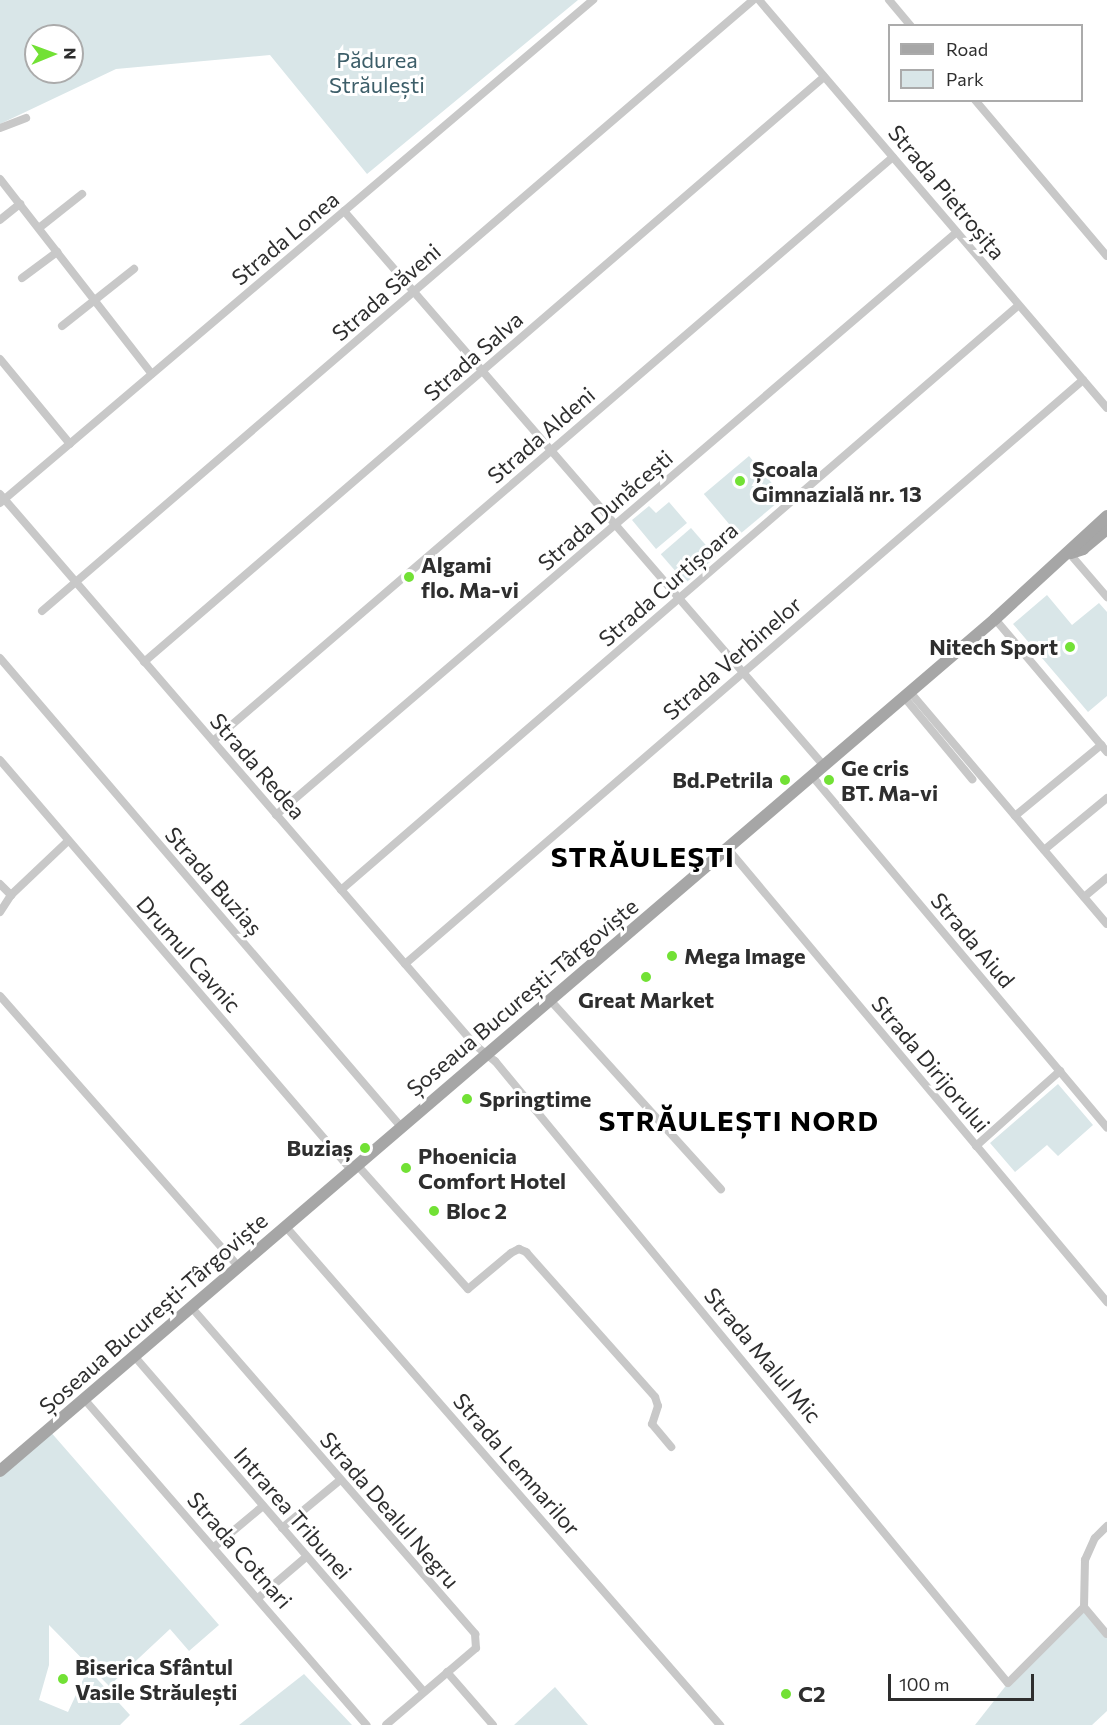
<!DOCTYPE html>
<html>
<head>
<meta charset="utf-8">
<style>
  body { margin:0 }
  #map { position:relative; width:1107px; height:1725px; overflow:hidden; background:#fff; font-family:Commissioner,sans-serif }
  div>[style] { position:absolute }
  .green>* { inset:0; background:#d9e6e8; transform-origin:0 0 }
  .street>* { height:8px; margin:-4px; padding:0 4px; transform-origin:4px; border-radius:4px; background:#c8c8c8 }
  .primary>* { height:12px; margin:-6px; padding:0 6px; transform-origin:6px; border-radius:6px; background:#a6a6a6 }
  .dots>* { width:16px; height:16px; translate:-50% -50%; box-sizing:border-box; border:3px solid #fff; border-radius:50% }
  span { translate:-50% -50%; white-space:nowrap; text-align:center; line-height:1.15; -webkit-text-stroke:6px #fff; paint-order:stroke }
  .park-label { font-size:22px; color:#3d5e69 }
  .street-label { font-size:22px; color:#2e2e2e }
  .poi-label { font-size:22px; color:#2e2e2e; font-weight:700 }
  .left { translate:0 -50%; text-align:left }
  .right { translate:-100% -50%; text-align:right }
  .district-label { font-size:28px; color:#000; font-weight:700; letter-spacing:1.5px }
  .legend { position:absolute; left:888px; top:24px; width:195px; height:78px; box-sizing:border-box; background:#fff; border:2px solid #ababab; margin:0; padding:8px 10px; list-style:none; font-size:18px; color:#2e2e2e }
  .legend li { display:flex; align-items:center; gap:12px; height:30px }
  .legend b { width:30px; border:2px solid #ababab }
  .north { position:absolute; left:24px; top:24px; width:60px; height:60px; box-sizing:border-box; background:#fff; border:2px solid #ababab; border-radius:50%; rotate:89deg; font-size:16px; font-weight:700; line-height:24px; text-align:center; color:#2e2e2e }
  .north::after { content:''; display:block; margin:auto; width:21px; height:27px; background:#72e135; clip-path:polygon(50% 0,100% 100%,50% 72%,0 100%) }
  .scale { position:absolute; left:888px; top:1674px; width:146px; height:27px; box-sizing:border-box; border:3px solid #2e2e2e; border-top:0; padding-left:8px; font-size:18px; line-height:21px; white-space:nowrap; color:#2e2e2e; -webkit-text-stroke:4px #fff; paint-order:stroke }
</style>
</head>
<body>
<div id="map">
  <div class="green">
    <div style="clip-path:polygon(evenodd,0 0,578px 0,367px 174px,270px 55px,116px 69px,0 124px,0 0,36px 36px,72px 36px,72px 72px,36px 72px,36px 36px)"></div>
    <div style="left:749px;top:456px;width:54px;height:59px;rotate:50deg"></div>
    <div style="clip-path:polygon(669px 502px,687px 523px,656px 549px,632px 520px,649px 506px,656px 513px)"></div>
    <div style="left:691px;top:528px;width:38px;height:40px;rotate:49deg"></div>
    <div style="clip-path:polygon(1047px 595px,1072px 625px,1099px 603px,1107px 612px,1107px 696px,1088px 712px,1013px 624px)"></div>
    <div style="clip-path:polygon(1058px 1084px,1093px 1125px,1058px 1156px,1047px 1145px,1015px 1172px,990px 1143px)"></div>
    <div style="clip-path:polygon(49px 1430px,219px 1625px,189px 1651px,170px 1629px,109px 1686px,49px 1625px,49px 1665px,39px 1700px,68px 1712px,88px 1669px,130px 1715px,120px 1725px,0 1725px,0 1471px)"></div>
    <div style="clip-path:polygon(1084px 1607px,1107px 1634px,1107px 1711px,1092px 1725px,975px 1725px,1008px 1683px)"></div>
    <div style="clip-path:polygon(304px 1674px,352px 1725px,239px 1725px)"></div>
    <div style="clip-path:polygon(555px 1687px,588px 1725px,514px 1725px)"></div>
  </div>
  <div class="street">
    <div style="left:759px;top:0;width:536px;rotate:49.54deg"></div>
    <div style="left:889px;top:0;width:34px;rotate:50deg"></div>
    <div style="left:975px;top:100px;width:204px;rotate:49.8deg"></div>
    <div style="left:0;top:128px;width:28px;rotate:-21deg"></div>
    <div style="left:0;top:179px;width:247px;rotate:52.1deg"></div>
    <div style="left:344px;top:211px;width:734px;rotate:49.14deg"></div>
    <div style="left:0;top:220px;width:26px;rotate:-39deg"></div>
    <div style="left:39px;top:228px;width:55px;rotate:-38.3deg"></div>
    <div style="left:22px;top:278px;width:44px;rotate:-36.6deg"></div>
    <div style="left:62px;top:326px;width:92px;rotate:-38.4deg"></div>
    <div style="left:0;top:359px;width:110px;rotate:50.5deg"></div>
    <div style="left:0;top:494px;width:727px;rotate:49.24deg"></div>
    <div style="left:475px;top:1045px;width:26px;rotate:39deg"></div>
    <div style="left:495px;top:1061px;width:806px;rotate:50.49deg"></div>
    <div style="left:1008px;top:1683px;width:107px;rotate:-45deg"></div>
    <div style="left:0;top:503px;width:778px;rotate:-40.31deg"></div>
    <div style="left:1070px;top:554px;width:57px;rotate:49.3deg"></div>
    <div style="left:42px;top:611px;width:937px;rotate:-40.67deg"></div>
    <div style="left:995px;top:619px;width:174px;rotate:49.9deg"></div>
    <div style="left:0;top:658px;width:618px;rotate:49.46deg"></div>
    <div style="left:144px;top:662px;width:897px;rotate:-40.71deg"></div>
    <div style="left:910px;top:692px;width:304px;rotate:49.7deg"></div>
    <div style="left:904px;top:697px;width:107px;rotate:50.3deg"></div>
    <div style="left:213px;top:741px;width:896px;rotate:-40.66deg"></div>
    <div style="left:0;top:760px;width:541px;rotate:49.42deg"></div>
    <div style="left:812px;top:776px;width:459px;rotate:50deg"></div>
    <div style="left:276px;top:815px;width:896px;rotate:-40.57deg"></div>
    <div style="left:1015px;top:816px;width:112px;rotate:-39.5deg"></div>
    <div style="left:728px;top:849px;width:591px;rotate:50.08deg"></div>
    <div style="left:1044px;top:850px;width:82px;rotate:-39.5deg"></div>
    <div style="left:0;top:884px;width:16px;rotate:45deg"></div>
    <div style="left:341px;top:890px;width:895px;rotate:-40.79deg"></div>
    <div style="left:1084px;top:897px;width:30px;rotate:-40deg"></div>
    <div style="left:0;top:912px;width:20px;rotate:-57deg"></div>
    <div style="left:11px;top:895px;width:79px;rotate:-43.5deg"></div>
    <div style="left:405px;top:964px;width:895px;rotate:-40.74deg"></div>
    <div style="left:0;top:996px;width:361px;rotate:48.6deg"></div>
    <div style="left:550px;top:1000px;width:255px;rotate:47.9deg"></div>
    <div style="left:976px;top:1146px;width:113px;rotate:-41.8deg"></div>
    <div style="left:358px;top:1166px;width:165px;rotate:48.2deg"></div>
    <div style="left:468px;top:1289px;width:56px;rotate:-39.9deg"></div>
    <div style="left:511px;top:1253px;width:9px;rotate:-27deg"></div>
    <div style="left:519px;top:1249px;width:8px;rotate:23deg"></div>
    <div style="left:526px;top:1252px;width:194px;rotate:48.3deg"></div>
    <div style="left:655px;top:1397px;width:9px;rotate:72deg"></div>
    <div style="left:658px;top:1406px;width:19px;rotate:108deg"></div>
    <div style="left:652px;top:1424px;width:30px;rotate:50deg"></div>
    <div style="left:286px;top:1227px;width:661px;rotate:48.93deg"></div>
    <div style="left:192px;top:1308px;width:432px;rotate:49deg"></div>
    <div style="left:475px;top:1634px;width:14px;rotate:86deg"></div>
    <div style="left:476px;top:1648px;width:118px;rotate:139.5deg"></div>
    <div style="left:135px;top:1357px;width:442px;rotate:49.2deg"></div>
    <div style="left:85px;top:1400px;width:430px;rotate:49.1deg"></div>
    <div style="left:282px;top:1528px;width:74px;rotate:-39.5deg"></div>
    <div style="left:214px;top:1547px;width:64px;rotate:-39.9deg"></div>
    <div style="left:258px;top:1598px;width:63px;rotate:-40.5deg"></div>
    <div style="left:1084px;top:1607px;width:47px;rotate:-88.8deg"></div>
    <div style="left:1085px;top:1560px;width:24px;rotate:-66deg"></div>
    <div style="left:1095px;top:1538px;width:17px;rotate:-45deg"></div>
    <div style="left:1084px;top:1607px;width:35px;rotate:50deg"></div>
    <div style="left:447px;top:1672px;width:70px;rotate:49deg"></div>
  </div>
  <div class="primary">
    <div style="left:1071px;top:553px;width:13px;rotate:-18deg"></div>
    <div style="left:1083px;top:549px;width:31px;rotate:-40deg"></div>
    <div style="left:0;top:1471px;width:1310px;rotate:-40.57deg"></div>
    <div style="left:995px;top:619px;width:152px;rotate:-42.6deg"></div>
  </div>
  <div class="dots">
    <div style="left:740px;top:481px;background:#72e135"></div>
    <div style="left:409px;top:577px;background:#72e135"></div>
    <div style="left:1070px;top:647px;background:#72e135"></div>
    <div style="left:785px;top:780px;background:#72e135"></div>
    <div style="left:829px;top:780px;background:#72e135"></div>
    <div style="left:672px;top:956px;background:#72e135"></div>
    <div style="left:646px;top:977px;background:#72e135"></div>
    <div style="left:467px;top:1099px;background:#72e135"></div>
    <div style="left:365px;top:1148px;background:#72e135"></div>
    <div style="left:406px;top:1168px;background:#72e135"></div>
    <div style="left:434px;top:1211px;background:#72e135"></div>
    <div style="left:63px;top:1679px;background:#72e135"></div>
    <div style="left:786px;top:1694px;background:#72e135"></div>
  </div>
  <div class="park-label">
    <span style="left:377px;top:72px">Pădurea<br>Străulești</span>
  </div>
  <div class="street-label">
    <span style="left:947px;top:192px;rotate:50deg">Strada Pietroșița</span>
    <span style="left:285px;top:238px;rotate:-40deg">Strada Lonea</span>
    <span style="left:386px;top:292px;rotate:-41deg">Strada Săveni</span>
    <span style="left:473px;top:356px;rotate:-41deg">Strada Salva</span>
    <span style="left:541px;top:435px;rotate:-41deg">Strada Aldeni</span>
    <span style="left:605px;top:510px;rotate:-41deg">Strada Dunăcești</span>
    <span style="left:668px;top:584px;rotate:-41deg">Strada Curtișoara</span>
    <span style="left:732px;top:658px;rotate:-41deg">Strada Verbinelor</span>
    <span style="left:258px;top:766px;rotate:49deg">Strada Redea</span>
    <span style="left:214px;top:881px;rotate:49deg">Strada Buziaș</span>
    <span style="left:973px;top:940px;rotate:50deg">Strada Aiud</span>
    <span style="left:189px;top:954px;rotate:49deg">Drumul Cavnic</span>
    <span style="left:522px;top:997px;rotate:-40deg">Șoseaua București-Târgoviște</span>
    <span style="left:931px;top:1064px;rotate:50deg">Strada Dirijorului</span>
    <span style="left:153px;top:1313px;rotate:-41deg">Șoseaua București-Târgoviște</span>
    <span style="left:763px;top:1355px;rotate:50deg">Strada Malul Mic</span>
    <span style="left:517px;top:1464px;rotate:49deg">Strada Lemnarilor</span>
    <span style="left:390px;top:1510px;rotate:49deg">Strada Dealul Negru</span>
    <span style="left:293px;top:1513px;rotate:49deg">Intrarea Tribunei</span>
    <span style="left:240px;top:1550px;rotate:49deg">Strada Cotnari</span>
  </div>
  <div class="poi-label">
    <span class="left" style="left:752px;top:481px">Școala<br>Gimnazială nr. 13</span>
    <span class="left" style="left:421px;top:577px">Algami<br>flo. Ma-vi</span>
    <span class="right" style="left:1058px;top:647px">Nitech Sport</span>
    <span class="left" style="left:841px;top:780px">Ge cris<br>BT. Ma-vi</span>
    <span class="right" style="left:773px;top:780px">Bd.Petrila</span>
    <span class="left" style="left:684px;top:956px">Mega Image</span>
    <span style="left:646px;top:1000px">Great Market</span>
    <span class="left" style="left:479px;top:1099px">Springtime</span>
    <span class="right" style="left:353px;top:1148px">Buziaș</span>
    <span class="left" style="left:418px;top:1168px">Phoenicia<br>Comfort Hotel</span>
    <span class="left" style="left:446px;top:1211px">Bloc 2</span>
    <span class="left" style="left:75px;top:1679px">Biserica Sfântul<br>Vasile Străulești</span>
    <span class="left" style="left:798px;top:1694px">C2</span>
  </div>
  <div class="district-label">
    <span style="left:643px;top:856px">STRĂULEŞTI</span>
    <span style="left:739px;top:1120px">STRĂULEȘTI NORD</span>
  </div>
  <ul class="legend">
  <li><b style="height:8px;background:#a6a6a6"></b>Road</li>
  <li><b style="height:16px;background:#d9e6e8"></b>Park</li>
  </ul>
  <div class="north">N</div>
  <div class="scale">100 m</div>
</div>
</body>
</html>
